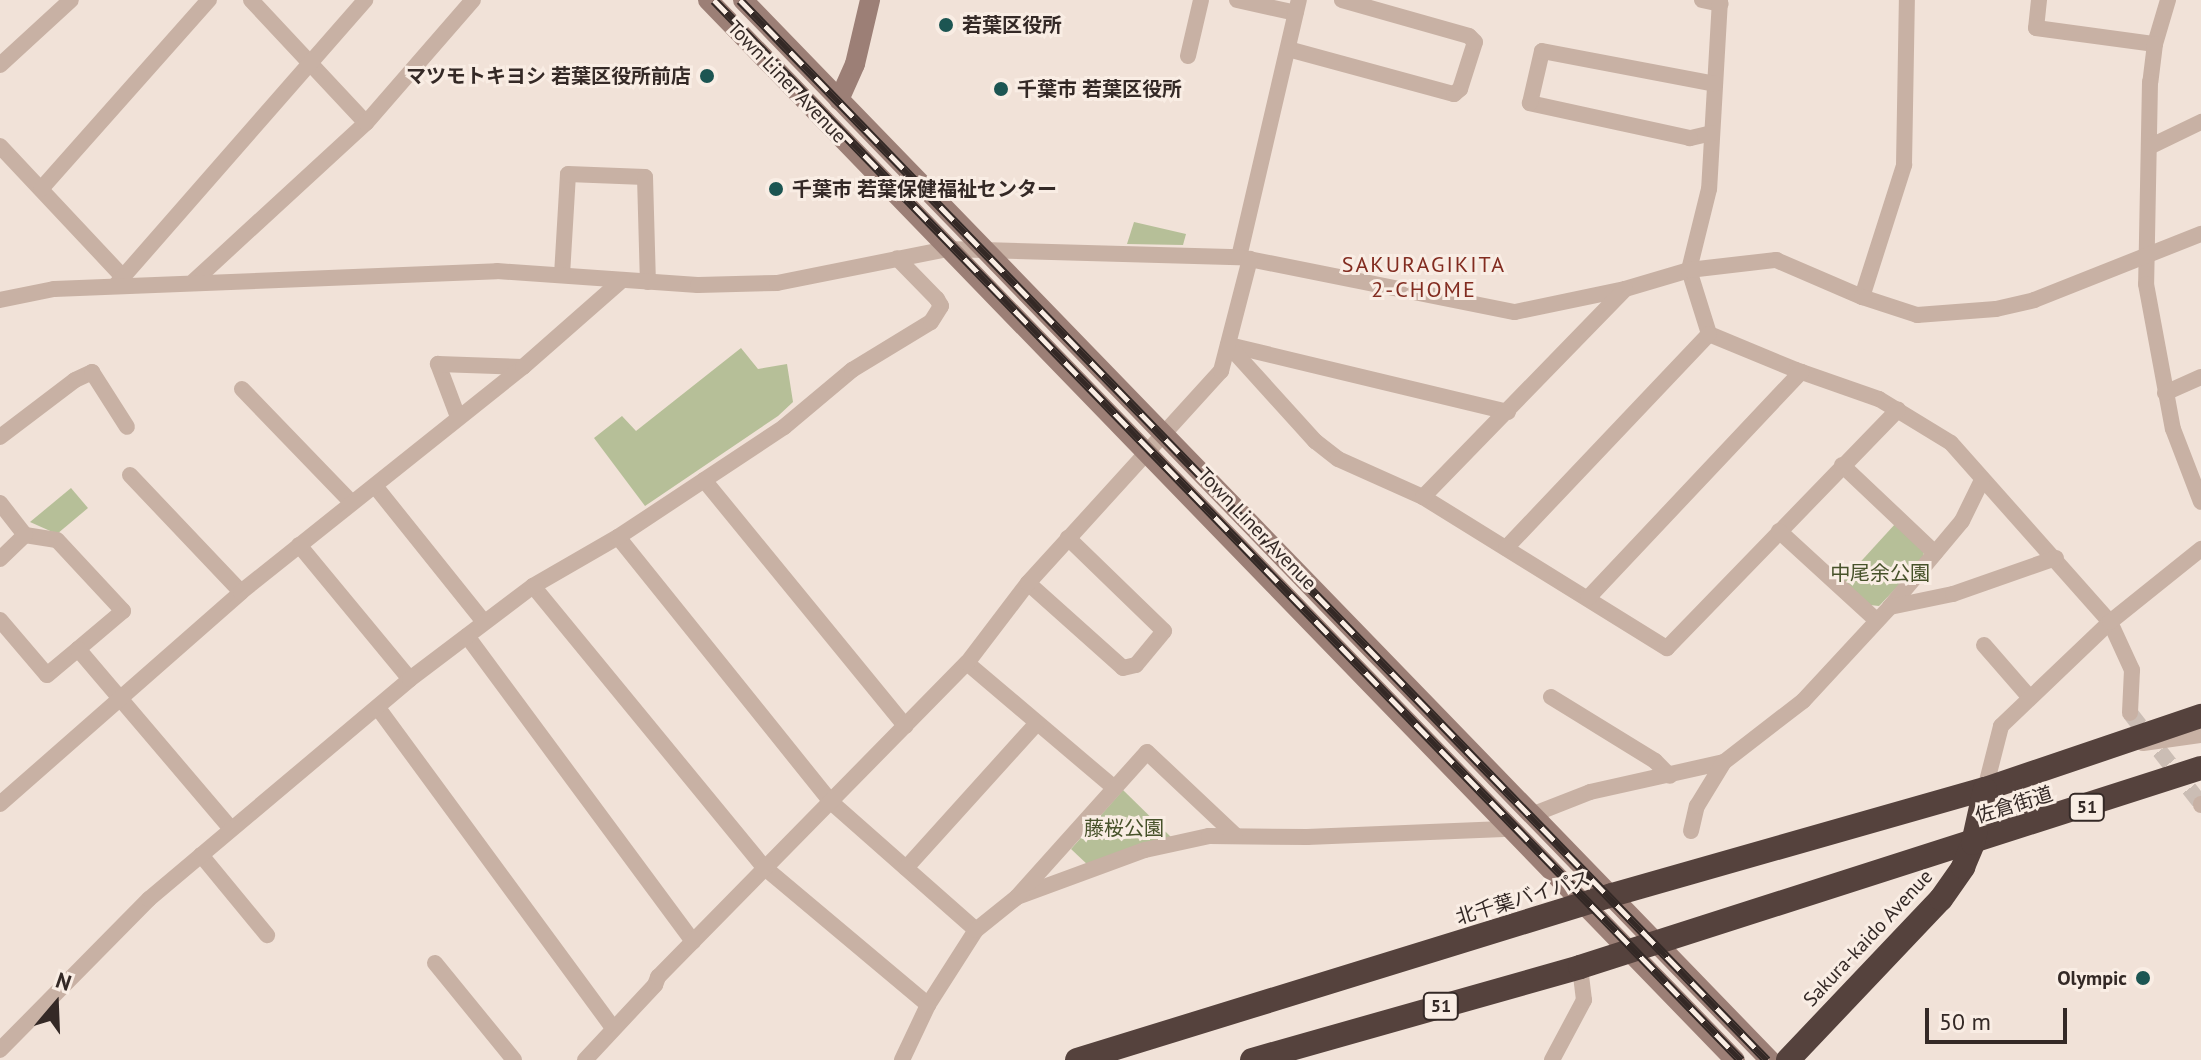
<!DOCTYPE html>
<html>
<head>
<meta charset="utf-8">
<style>
  body { margin:0 }
  #map { position:relative; width:2201px; height:1060px; overflow:hidden; background:#f1e2d8; font-family:"PT Sans","Noto Sans JP",sans-serif }
  div>[style] { position:absolute }
  .green>* { inset:0; background:#b6bf98 }
  .street-tunnel>* { height:16px; margin-top:-8px; transform-origin:0; background:repeating-linear-gradient(90deg,#cbbdb4 0 16px,transparent 0 24px) }
  .street>* { height:16px; margin:-8px; padding:0 8px; transform-origin:8px; border-radius:8px; background:#c8b1a4 }
  .secondary>* { height:20px; margin:-10px; padding:0 10px; transform-origin:10px; border-radius:10px; background:#9c7f76 }
  .highway>* { height:24px; margin:-12px; padding:0 12px; transform-origin:12px; border-radius:12px; background:#55423d }
  .rail>* { height:9px; margin-top:-4.5px; transform-origin:0; background:repeating-linear-gradient(90deg,#f9ede4 0 18px,#342926 0 36px); box-sizing:border-box; border-block:2px solid #342926 }
  .dots>* { width:22px; height:22px; translate:-50% -50%; box-sizing:border-box; border:4px solid #f9ede4; border-radius:50% }
  span { translate:-50% -50%; white-space:nowrap; text-align:center; line-height:1.15; -webkit-text-stroke:6px #f9ede4; paint-order:stroke }
  .shield-label span { padding:2px 6px; background:#f9ede4; border:2px solid; border-radius:6px; -webkit-text-stroke-width:0 }
  .shield-label { font-size:18px; color:#342926; font-weight:700 }
  .poi-label { font-size:20px; color:#342926; font-weight:700 }
  .left { translate:0 -50%; text-align:left }
  .right { translate:-100% -50%; text-align:right }
  .street-label { font-size:20px; color:#342926 }
  .park-label { font-size:20px; color:#47522a }
  .neighbourhood-label { font-size:22px; color:#822c20; letter-spacing:2px }
  .north { position:absolute; left:16px; top:964px; width:80px; height:80px; -webkit-text-stroke:6px #f9ede4; paint-order:stroke; rotate:19deg; font-size:22px; font-weight:700; line-height:32px; text-align:center; color:#342926 }
  .north::after { content:''; display:block; margin:auto; width:28px; height:36px; background:#342926; clip-path:polygon(50% 0,100% 100%,50% 72%,0 100%) }
  .scale { position:absolute; left:1925px; top:1008px; width:142px; height:36px; box-sizing:border-box; border:4px solid #342926; border-top:0; padding-left:10px; font-size:24px; line-height:28px; white-space:nowrap; color:#342926; -webkit-text-stroke:6px #f9ede4; paint-order:stroke }
</style>
</head>
<body>
<div id="map">
  <div class="green">
    <div style="clip-path:polygon(1134px 222px,1186px 234px,1183px 245px,1127px 244px)"></div>
    <div style="clip-path:polygon(741px 348px,758px 369px,787px 364px,793px 402px,778px 416px,645px 506px,594px 438px,622px 416px,636px 431px)"></div>
    <div style="clip-path:polygon(71px 488px,88px 508px,57px 534px,30px 522px)"></div>
    <div style="clip-path:polygon(1896px 523px,1924px 551px,1923px 560px,1879px 606px,1870px 605px,1843px 581px)"></div>
    <div style="clip-path:polygon(1123px 790px,1173px 839px,1090px 867px,1071px 849px)"></div>
  </div>
  <div class="street-tunnel">
    <div style="left:2130px;top:713px;width:115px;rotate:52deg"></div>
  </div>
  <div class="street">
    <div style="left:251px;top:0;width:168px;rotate:46.9deg"></div>
    <div style="left:1237px;top:0;width:60px;rotate:12.4deg"></div>
    <div style="left:1702px;top:0;width:19px;rotate:12deg"></div>
    <div style="left:1720px;top:0;width:189px;rotate:93.3deg"></div>
    <div style="left:1709px;top:189px;width:83px;rotate:103.9deg"></div>
    <div style="left:1689px;top:270px;width:67px;rotate:72.6deg"></div>
    <div style="left:1709px;top:334px;width:94px;rotate:22.5deg"></div>
    <div style="left:1796px;top:370px;width:88px;rotate:19.3deg"></div>
    <div style="left:1879px;top:399px;width:84px;rotate:31.4deg"></div>
    <div style="left:1951px;top:443px;width:239px;rotate:48.4deg"></div>
    <div style="left:2110px;top:622px;width:53px;rotate:65.4deg"></div>
    <div style="left:2132px;top:670px;width:43px;rotate:92.7deg"></div>
    <div style="left:2039px;top:0;width:28px;rotate:96deg"></div>
    <div style="left:2036px;top:28px;width:120px;rotate:7.7deg"></div>
    <div style="left:2168px;top:0;width:46px;rotate:106.5deg"></div>
    <div style="left:2155px;top:44px;width:38px;rotate:97deg"></div>
    <div style="left:2150px;top:82px;width:202px;rotate:91.1deg"></div>
    <div style="left:2146px;top:284px;width:147px;rotate:79.5deg"></div>
    <div style="left:2173px;top:429px;width:78px;rotate:69deg"></div>
    <div style="left:1288px;top:49px;width:172px;rotate:15.2deg"></div>
    <div style="left:1454px;top:94px;width:8px;rotate:-40deg"></div>
    <div style="left:1460px;top:89px;width:49px;rotate:-72.3deg"></div>
    <div style="left:1475px;top:42px;width:8px;rotate:-135deg"></div>
    <div style="left:1469px;top:36px;width:132px;rotate:-164.2deg"></div>
    <div style="left:1188px;top:56px;width:57px;rotate:-76.9deg"></div>
    <div style="left:0;top:65px;width:96px;rotate:-42.5deg"></div>
    <div style="left:1712px;top:133px;width:23px;rotate:167deg"></div>
    <div style="left:1690px;top:138px;width:164px;rotate:-167.7deg"></div>
    <div style="left:1530px;top:103px;width:53px;rotate:-77deg"></div>
    <div style="left:1542px;top:51px;width:176px;rotate:10.8deg"></div>
    <div style="left:0;top:146px;width:180px;rotate:46.8deg"></div>
    <div style="left:2149px;top:147px;width:58px;rotate:-25.7deg"></div>
    <div style="left:41px;top:189px;width:253px;rotate:-48.4deg"></div>
    <div style="left:1239px;top:257px;width:264px;rotate:-76.9deg"></div>
    <div style="left:562px;top:275px;width:101px;rotate:-86.6deg"></div>
    <div style="left:568px;top:174px;width:77px;rotate:2.2deg"></div>
    <div style="left:645px;top:177px;width:105px;rotate:88.4deg"></div>
    <div style="left:194px;top:281px;width:234px;rotate:-42.6deg"></div>
    <div style="left:366px;top:123px;width:163px;rotate:-49deg"></div>
    <div style="left:115px;top:286px;width:380px;rotate:-48.8deg"></div>
    <div style="left:1862px;top:297px;width:139px;rotate:-72.3deg"></div>
    <div style="left:1904px;top:165px;width:165px;rotate:-89deg"></div>
    <div style="left:0;top:300px;width:55px;rotate:-11.5deg"></div>
    <div style="left:54px;top:289px;width:443px;rotate:-2.3deg"></div>
    <div style="left:497px;top:271px;width:201px;rotate:4deg"></div>
    <div style="left:698px;top:285px;width:79px;rotate:-1.5deg"></div>
    <div style="left:777px;top:283px;width:173px;rotate:-11.3deg"></div>
    <div style="left:947px;top:249px;width:292px;rotate:1.6deg"></div>
    <div style="left:1239px;top:257px;width:281px;rotate:11.3deg"></div>
    <div style="left:1515px;top:312px;width:112px;rotate:-11.8deg"></div>
    <div style="left:1625px;top:289px;width:67px;rotate:-16.5deg"></div>
    <div style="left:1689px;top:270px;width:88px;rotate:-6.6deg"></div>
    <div style="left:1776px;top:260px;width:94px;rotate:23.3deg"></div>
    <div style="left:1862px;top:297px;width:58px;rotate:18.1deg"></div>
    <div style="left:1917px;top:315px;width:79px;rotate:-4.3deg"></div>
    <div style="left:1996px;top:309px;width:39px;rotate:-13deg"></div>
    <div style="left:2034px;top:300px;width:180px;rotate:-21.6deg"></div>
    <div style="left:242px;top:389px;width:157px;rotate:46deg"></div>
    <div style="left:2165px;top:393px;width:39px;rotate:-24deg"></div>
    <div style="left:1508px;top:412px;width:288px;rotate:-166.5deg"></div>
    <div style="left:1228px;top:345px;width:130px;rotate:47.8deg"></div>
    <div style="left:1315px;top:441px;width:29px;rotate:38deg"></div>
    <div style="left:1338px;top:459px;width:93px;rotate:24.1deg"></div>
    <div style="left:1423px;top:497px;width:287px;rotate:31.8deg"></div>
    <div style="left:1667px;top:648px;width:332px;rotate:-45.9deg"></div>
    <div style="left:458px;top:417px;width:57px;rotate:-110.7deg"></div>
    <div style="left:438px;top:364px;width:85px;rotate:2deg"></div>
    <div style="left:0;top:437px;width:94px;rotate:-37.2deg"></div>
    <div style="left:75px;top:380px;width:19px;rotate:-25deg"></div>
    <div style="left:92px;top:372px;width:65px;rotate:57.5deg"></div>
    <div style="left:1842px;top:465px;width:128px;rotate:43.4deg"></div>
    <div style="left:130px;top:475px;width:161px;rotate:46.5deg"></div>
    <div style="left:704px;top:480px;width:318px;rotate:50.7deg"></div>
    <div style="left:375px;top:486px;width:174px;rotate:51.3deg"></div>
    <div style="left:1423px;top:497px;width:290px;rotate:-45.8deg"></div>
    <div style="left:0;top:503px;width:41px;rotate:52deg"></div>
    <div style="left:25px;top:535px;width:32px;rotate:9deg"></div>
    <div style="left:57px;top:540px;width:97px;rotate:47.1deg"></div>
    <div style="left:123px;top:611px;width:59px;rotate:139.8deg"></div>
    <div style="left:1779px;top:531px;width:132px;rotate:42.5deg"></div>
    <div style="left:618px;top:537px;width:340px;rotate:51.2deg"></div>
    <div style="left:831px;top:802px;width:193px;rotate:41.4deg"></div>
    <div style="left:299px;top:545px;width:174px;rotate:50.4deg"></div>
    <div style="left:1506px;top:548px;width:295px;rotate:-46.5deg"></div>
    <div style="left:0;top:559px;width:35px;rotate:-44deg"></div>
    <div style="left:1028px;top:583px;width:127px;rotate:41.8deg"></div>
    <div style="left:1123px;top:668px;width:13px;rotate:-13deg"></div>
    <div style="left:1136px;top:665px;width:44px;rotate:-50.5deg"></div>
    <div style="left:1164px;top:631px;width:134px;rotate:-135.9deg"></div>
    <div style="left:533px;top:586px;width:365px;rotate:50.6deg"></div>
    <div style="left:765px;top:868px;width:213px;rotate:40deg"></div>
    <div style="left:1588px;top:598px;width:311px;rotate:-46.7deg"></div>
    <div style="left:1890px;top:607px;width:112px;rotate:-50.1deg"></div>
    <div style="left:1962px;top:521px;width:46px;rotate:-64deg"></div>
    <div style="left:0;top:620px;width:72px;rotate:49.5deg"></div>
    <div style="left:47px;top:675px;width:40px;rotate:-40deg"></div>
    <div style="left:78px;top:649px;width:236px;rotate:49.6deg"></div>
    <div style="left:467px;top:636px;width:380px;rotate:53.5deg"></div>
    <div style="left:1984px;top:645px;width:70px;rotate:49deg"></div>
    <div style="left:967px;top:663px;width:192px;rotate:40.3deg"></div>
    <div style="left:1551px;top:697px;width:122px;rotate:31.6deg"></div>
    <div style="left:1655px;top:761px;width:21px;rotate:45deg"></div>
    <div style="left:378px;top:708px;width:397px;rotate:53.7deg"></div>
    <div style="left:2143px;top:743px;width:59px;rotate:-7.9deg"></div>
    <div style="left:1985px;top:789px;width:65px;rotate:-75.7deg"></div>
    <div style="left:2001px;top:726px;width:151px;rotate:-43.7deg"></div>
    <div style="left:2110px;top:622px;width:117px;rotate:-38.7deg"></div>
    <div style="left:0;top:804px;width:321px;rotate:-41.3deg"></div>
    <div style="left:241px;top:592px;width:361px;rotate:-38.6deg"></div>
    <div style="left:523px;top:367px;width:132px;rotate:-41.3deg"></div>
    <div style="left:2201px;top:804px;width:1px;rotate:90deg"></div>
    <div style="left:1534px;top:814px;width:60px;rotate:-21.4deg"></div>
    <div style="left:1590px;top:792px;width:137px;rotate:-12.6deg"></div>
    <div style="left:1724px;top:762px;width:100px;rotate:-37.7deg"></div>
    <div style="left:1803px;top:701px;width:128px;rotate:-47.2deg"></div>
    <div style="left:1890px;top:607px;width:64px;rotate:-11.7deg"></div>
    <div style="left:1953px;top:594px;width:109px;rotate:-19.3deg"></div>
    <div style="left:1691px;top:831px;width:26px;rotate:-77deg"></div>
    <div style="left:1697px;top:806px;width:52px;rotate:-58.5deg"></div>
    <div style="left:201px;top:855px;width:104px;rotate:50.5deg"></div>
    <div style="left:906px;top:868px;width:195px;rotate:-47.9deg"></div>
    <div style="left:1017px;top:897px;width:136px;rotate:-20.2deg"></div>
    <div style="left:1145px;top:850px;width:66px;rotate:-12.3deg"></div>
    <div style="left:1209px;top:836px;width:98px;rotate:0.6deg"></div>
    <div style="left:1307px;top:837px;width:203px;rotate:-2.3deg"></div>
    <div style="left:435px;top:963px;width:125px;rotate:50.8deg"></div>
    <div style="left:0;top:1050px;width:212px;rotate:-45.4deg"></div>
    <div style="left:149px;top:899px;width:341px;rotate:-40.1deg"></div>
    <div style="left:410px;top:679px;width:154px;rotate:-37.1deg"></div>
    <div style="left:533px;top:586px;width:98px;rotate:-30deg"></div>
    <div style="left:618px;top:537px;width:199px;rotate:-33.5deg"></div>
    <div style="left:784px;top:427px;width:89px;rotate:-40deg"></div>
    <div style="left:852px;top:370px;width:92px;rotate:-31.3deg"></div>
    <div style="left:931px;top:322px;width:19px;rotate:-58deg"></div>
    <div style="left:941px;top:306px;width:8px;rotate:-120deg"></div>
    <div style="left:937px;top:299px;width:57px;rotate:-134.3deg"></div>
    <div style="left:585px;top:1060px;width:103px;rotate:-47deg"></div>
    <div style="left:655px;top:985px;width:9px;rotate:-69deg"></div>
    <div style="left:658px;top:977px;width:441px;rotate:-45.5deg"></div>
    <div style="left:967px;top:663px;width:101px;rotate:-52.7deg"></div>
    <div style="left:1028px;top:583px;width:287px;rotate:-47.7deg"></div>
    <div style="left:1221px;top:371px;width:116px;rotate:-75.5deg"></div>
    <div style="left:902px;top:1060px;width:61px;rotate:-64.7deg"></div>
    <div style="left:928px;top:1005px;width:89px;rotate:-57.4deg"></div>
    <div style="left:976px;top:930px;width:51px;rotate:-38.7deg"></div>
    <div style="left:1016px;top:898px;width:196px;rotate:-48.1deg"></div>
    <div style="left:1147px;top:752px;width:120px;rotate:43.3deg"></div>
    <div style="left:1552px;top:1060px;width:68px;rotate:-61.9deg"></div>
    <div style="left:1584px;top:1000px;width:33px;rotate:-97deg"></div>
  </div>
  <div class="secondary">
    <div style="left:708px;top:0;width:1476px;rotate:45.91deg"></div>
    <div style="left:743px;top:0;width:1476px;rotate:45.91deg"></div>
    <div style="left:839px;top:100px;width:39px;rotate:-66deg"></div>
    <div style="left:855px;top:64px;width:66px;rotate:-76.8deg"></div>
  </div>
  <div class="highway">
    <div style="left:1077px;top:1060px;width:560px;rotate:-17.14deg"></div>
    <div style="left:1612px;top:895px;width:388px;rotate:-15.9deg"></div>
    <div style="left:1985px;top:789px;width:228px;rotate:-18.7deg"></div>
    <div style="left:1252px;top:1060px;width:341px;rotate:-15.8deg"></div>
    <div style="left:1580px;top:967px;width:652px;rotate:-17.77deg"></div>
    <div style="left:1788px;top:1060px;width:222px;rotate:-46.5deg"></div>
    <div style="left:1941px;top:899px;width:39px;rotate:-55deg"></div>
    <div style="left:1963px;top:867px;width:26px;rotate:-67deg"></div>
    <div style="left:1973px;top:843px;width:55px;rotate:-77.5deg"></div>
  </div>
  <div class="rail">
    <div style="left:714px;top:0;width:1476px;rotate:45.91deg"></div>
    <div style="left:740px;top:0;width:1476px;rotate:45.91deg"></div>
  </div>
  <div class="dots">
    <div style="left:946px;top:25px;background:#1c5552"></div>
    <div style="left:707px;top:76px;background:#1c5552"></div>
    <div style="left:1001px;top:89px;background:#1c5552"></div>
    <div style="left:776px;top:189px;background:#1c5552"></div>
    <div style="left:2143px;top:978px;background:#1c5552"></div>
  </div>
  <div class="shield-label">
    <span style="left:2087px;top:807px">51</span>
    <span style="left:1441px;top:1006px">51</span>
  </div>
  <div class="poi-label">
    <span class="left" style="left:962px;top:25px">若葉区役所</span>
    <span class="right" style="left:691px;top:76px">マツモトキヨシ 若葉区役所前店</span>
    <span class="left" style="left:1017px;top:89px">千葉市 若葉区役所</span>
    <span class="left" style="left:792px;top:189px">千葉市 若葉保健福祉センター</span>
    <span class="right" style="left:2127px;top:978px">Olympic</span>
  </div>
  <div class="street-label">
    <span style="left:787px;top:82px;rotate:46deg">Town Liner Avenue</span>
    <span style="left:1257px;top:529px;rotate:46deg">Town Liner Avenue</span>
    <span style="left:2014px;top:805px;rotate:-17deg">佐倉街道</span>
    <span style="left:1523px;top:898px;rotate:-17deg">北千葉バイパス</span>
    <span style="left:1868px;top:938px;rotate:-47deg">Sakura-kaido Avenue</span>
  </div>
  <div class="park-label">
    <span style="left:1880px;top:573px">中尾余公園</span>
    <span style="left:1124px;top:828px">藤桜公園</span>
  </div>
  <div class="neighbourhood-label">
    <span style="left:1424px;top:277px">SAKURAGIKITA<br>2-CHOME</span>
  </div>
  <div class="north">N</div>
  <div class="scale">50 m</div>
</div>
</body>
</html>
